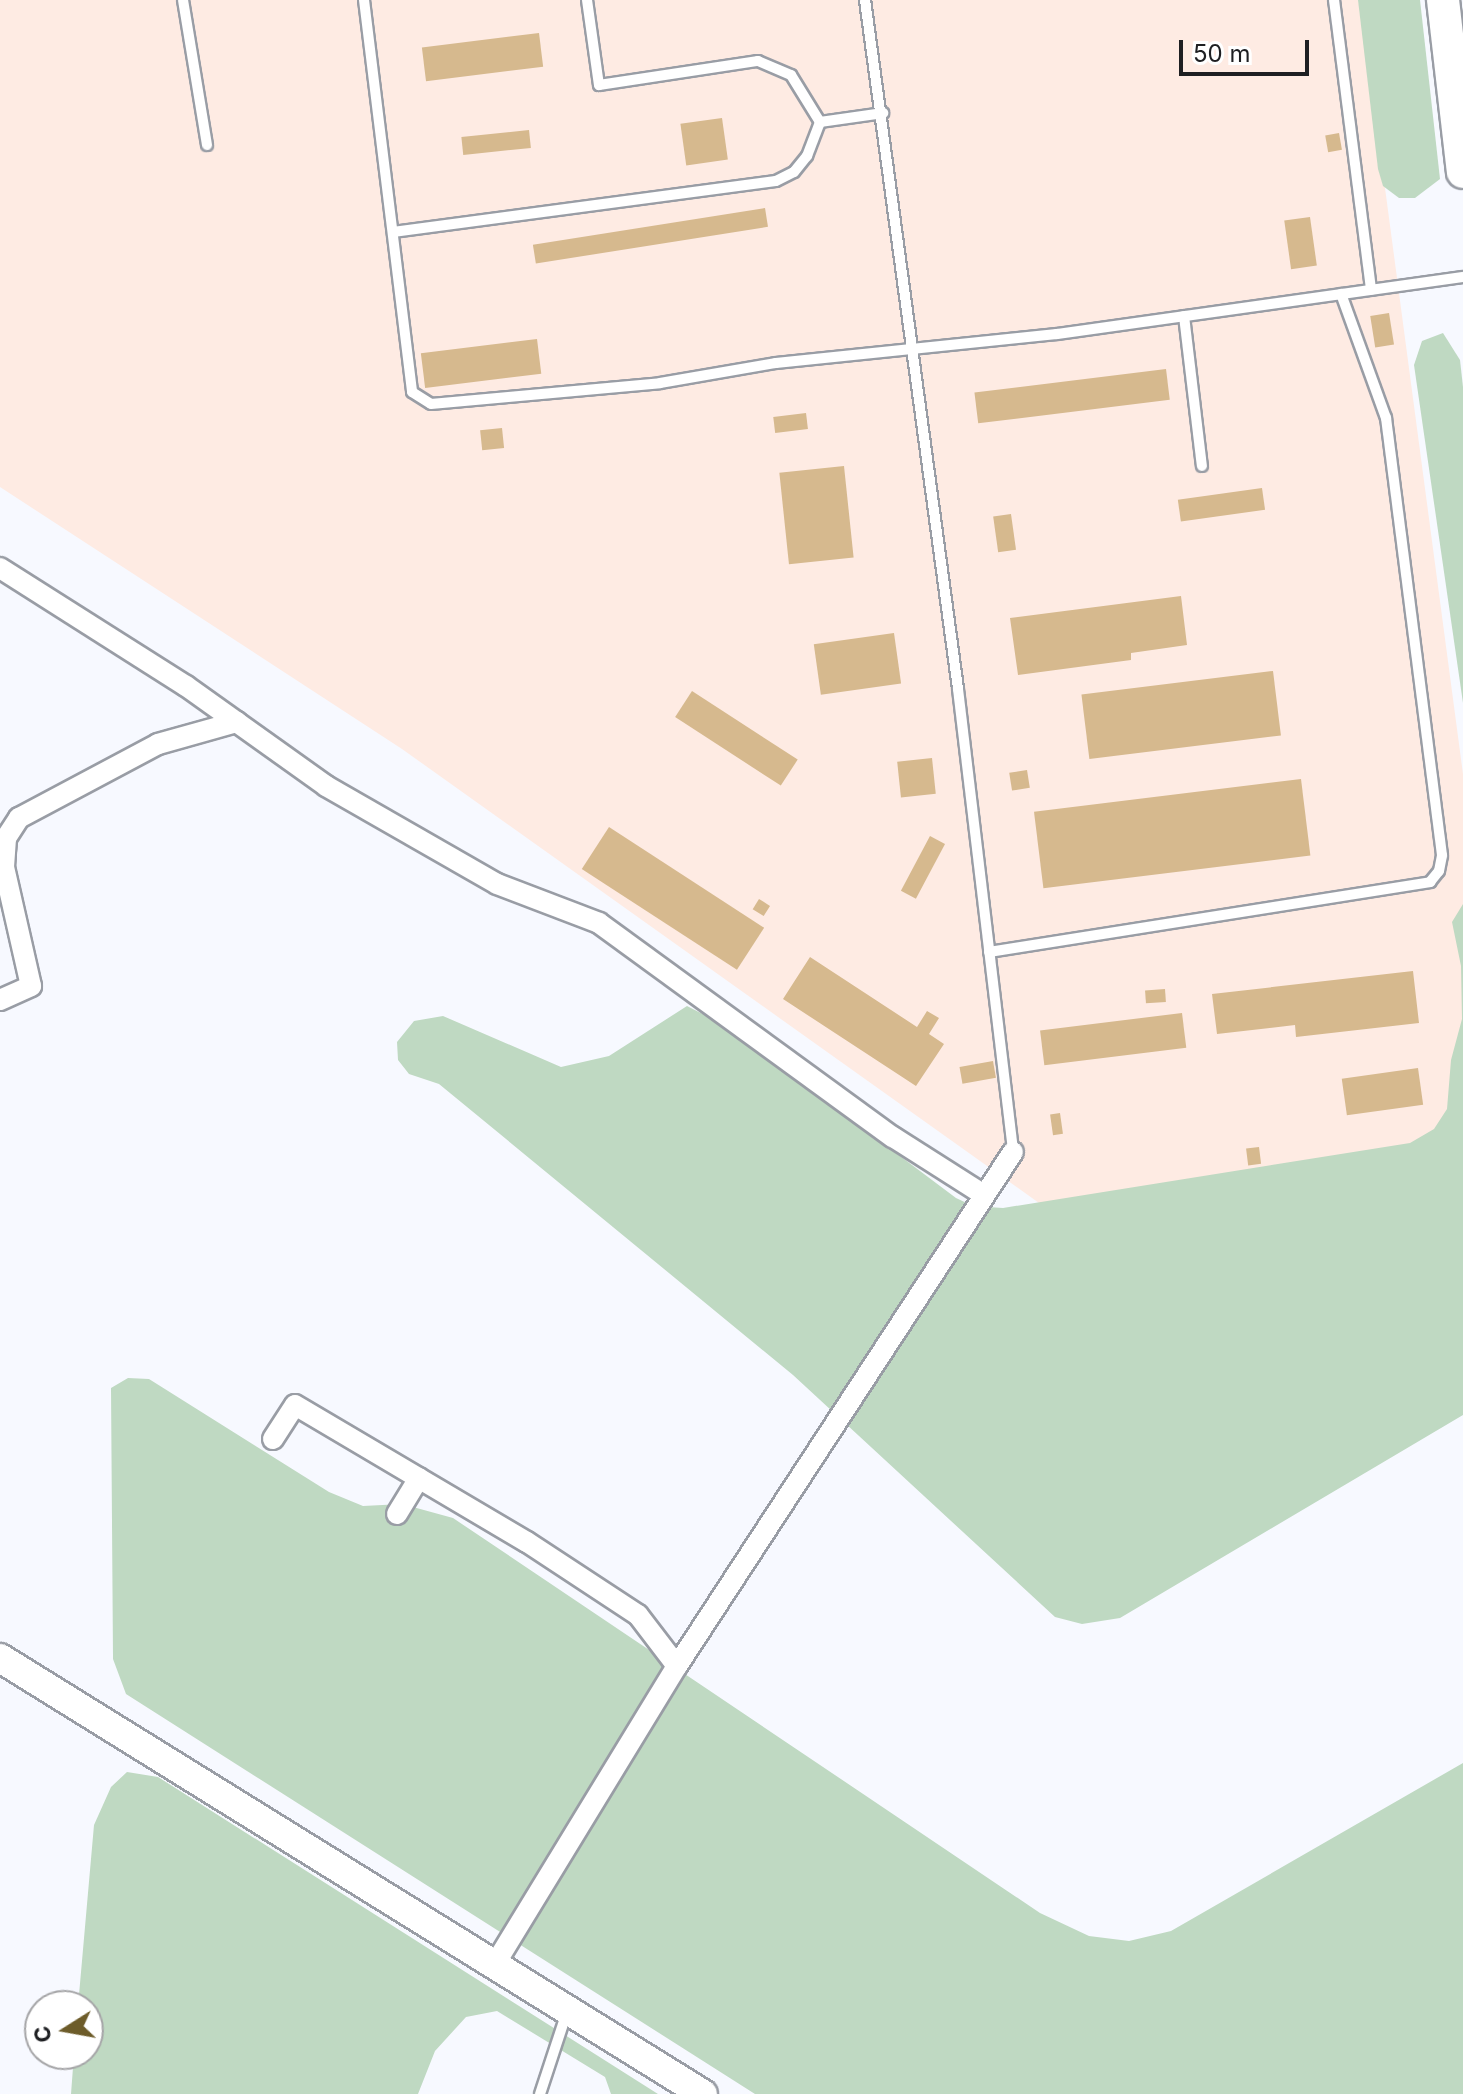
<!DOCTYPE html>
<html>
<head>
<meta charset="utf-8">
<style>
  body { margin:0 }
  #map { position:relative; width:1463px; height:2094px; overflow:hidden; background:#f7f9ff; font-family:Inter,sans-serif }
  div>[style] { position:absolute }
  .industrial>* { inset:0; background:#feebe3 }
  .green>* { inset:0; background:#bfd9c2 }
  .building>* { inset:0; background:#d6b98e; transform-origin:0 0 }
  .roads { filter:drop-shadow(2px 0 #999da5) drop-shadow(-2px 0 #999da5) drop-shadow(0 2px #999da5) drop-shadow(0 -2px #999da5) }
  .service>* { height:10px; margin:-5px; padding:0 5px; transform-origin:5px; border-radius:5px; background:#fff }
  .minor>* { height:20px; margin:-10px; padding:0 10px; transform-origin:10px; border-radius:10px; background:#fff }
  .secondary>* { height:28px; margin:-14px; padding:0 14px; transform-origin:14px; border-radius:14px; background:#fff }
  .primary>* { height:32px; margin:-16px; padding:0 16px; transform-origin:16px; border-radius:16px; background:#fff }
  span { translate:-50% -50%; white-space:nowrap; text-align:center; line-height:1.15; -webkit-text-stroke:7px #fff; paint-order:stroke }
  .north { position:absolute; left:24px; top:1990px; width:80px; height:80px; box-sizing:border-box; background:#fff; border:2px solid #a5a5a7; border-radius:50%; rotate:259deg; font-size:22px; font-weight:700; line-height:32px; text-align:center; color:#1e1f22 }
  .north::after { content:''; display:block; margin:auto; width:28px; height:36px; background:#6d5c2a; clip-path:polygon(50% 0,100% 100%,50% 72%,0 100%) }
  .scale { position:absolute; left:1179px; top:40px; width:130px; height:36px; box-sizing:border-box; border:4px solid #1e1f22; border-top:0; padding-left:10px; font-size:24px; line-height:28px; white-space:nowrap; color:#1e1f22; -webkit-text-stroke:6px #fff; paint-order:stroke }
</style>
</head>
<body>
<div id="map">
  <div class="industrial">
    <div style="clip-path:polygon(0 0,1360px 0,1463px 774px,1463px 1169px,1039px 1203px,402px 749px,0 487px)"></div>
  </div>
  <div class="green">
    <div style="clip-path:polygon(1358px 0,1420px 0,1440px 179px,1415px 198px,1399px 198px,1383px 186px,1378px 169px)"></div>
    <div style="clip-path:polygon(1443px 333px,1460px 360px,1463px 387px,1463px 703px,1414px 365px,1422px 341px)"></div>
    <div style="clip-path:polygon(1463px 904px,1463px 1415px,1120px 1618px,1082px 1624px,1055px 1617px,793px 1375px,439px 1084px,409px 1074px,398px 1060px,397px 1042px,414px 1021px,443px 1016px,561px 1067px,609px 1056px,687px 1006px,728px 1027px,956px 1198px,973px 1206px,1003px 1208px,1410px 1143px,1434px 1129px,1447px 1109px,1451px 1060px,1462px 1019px,1461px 966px,1452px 922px)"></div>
    <div style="clip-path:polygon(128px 1378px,149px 1379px,329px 1492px,363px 1506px,402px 1504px,453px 1518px,1040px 1913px,1089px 1936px,1129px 1941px,1171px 1931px,1463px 1763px,1463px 2094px,755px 2094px,126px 1694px,113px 1659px,111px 1388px)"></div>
    <div style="clip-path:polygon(127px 1772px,158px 1777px,658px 2094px,611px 2094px,605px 2077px,497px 2011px,466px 2017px,435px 2051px,418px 2094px,71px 2094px,74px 2054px,88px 2054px,88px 2006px,78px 2006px,94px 1825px,111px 1787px)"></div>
  </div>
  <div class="building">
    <div style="left:539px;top:33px;width:34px;height:118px;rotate:83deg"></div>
    <div style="left:722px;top:118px;width:42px;height:42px;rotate:82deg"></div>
    <div style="left:529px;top:130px;width:18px;height:68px;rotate:84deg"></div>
    <div style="left:1339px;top:133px;width:17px;height:14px;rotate:80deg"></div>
    <div style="left:765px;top:208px;width:19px;height:235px;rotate:81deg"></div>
    <div style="left:1310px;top:217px;width:49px;height:26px;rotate:82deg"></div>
    <div style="left:1389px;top:313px;width:32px;height:19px;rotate:81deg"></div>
    <div style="left:537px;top:339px;width:35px;height:117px;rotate:83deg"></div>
    <div style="left:1166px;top:369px;width:31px;height:193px;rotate:83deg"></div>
    <div style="left:806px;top:413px;width:16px;height:33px;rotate:83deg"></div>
    <div style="left:502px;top:428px;width:20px;height:22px;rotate:84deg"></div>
    <div style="left:844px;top:466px;width:92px;height:65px;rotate:84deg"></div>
    <div style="left:1262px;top:488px;width:22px;height:85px;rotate:82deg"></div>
    <div style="left:1011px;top:514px;width:36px;height:18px;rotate:82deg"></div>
    <div style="clip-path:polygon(1181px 596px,1187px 645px,1131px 653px,1131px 660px,1018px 675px,1010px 618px)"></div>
    <div style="left:894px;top:633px;width:51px;height:81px;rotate:82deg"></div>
    <div style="left:1273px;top:671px;width:65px;height:193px;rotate:83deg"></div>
    <div style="left:692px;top:691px;width:126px;height:31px;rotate:33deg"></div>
    <div style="left:932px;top:758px;width:36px;height:35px;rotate:84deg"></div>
    <div style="left:1027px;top:770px;width:18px;height:18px;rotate:81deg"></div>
    <div style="left:1301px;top:779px;width:77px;height:269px;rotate:83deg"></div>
    <div style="left:609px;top:827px;width:185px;height:50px;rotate:33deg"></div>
    <div style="left:930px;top:836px;width:17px;height:62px;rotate:28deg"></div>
    <div style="left:759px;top:899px;width:13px;height:12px;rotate:32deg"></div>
    <div style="clip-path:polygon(810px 957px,917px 1027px,927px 1011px,939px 1018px,929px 1034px,944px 1044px,916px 1086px,783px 999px)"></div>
    <div style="clip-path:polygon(1413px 971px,1419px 1023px,1296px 1037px,1295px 1025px,1217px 1034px,1212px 994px)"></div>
    <div style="left:1165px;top:989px;width:13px;height:20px;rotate:86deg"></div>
    <div style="left:1182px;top:1013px;width:35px;height:143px;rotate:83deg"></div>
    <div style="left:993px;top:1061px;width:17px;height:34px;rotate:80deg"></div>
    <div style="left:1418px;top:1068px;width:37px;height:77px;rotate:82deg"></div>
    <div style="left:1060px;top:1113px;width:21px;height:10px;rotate:82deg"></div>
    <div style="left:1259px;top:1147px;width:17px;height:13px;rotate:83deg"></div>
  </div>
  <div class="roads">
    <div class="service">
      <div style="left:183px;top:0;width:147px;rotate:80.6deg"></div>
      <div style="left:364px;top:0;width:395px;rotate:83deg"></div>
      <div style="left:412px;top:392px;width:22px;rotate:32deg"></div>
      <div style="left:431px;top:404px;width:230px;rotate:-5.2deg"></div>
      <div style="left:660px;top:383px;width:118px;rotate:-9.8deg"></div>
      <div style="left:776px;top:363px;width:282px;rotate:-5.9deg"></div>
      <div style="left:1057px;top:334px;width:410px;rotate:-8deg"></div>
      <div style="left:587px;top:0;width:86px;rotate:82deg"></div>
      <div style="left:599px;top:85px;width:161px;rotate:-8.6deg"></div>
      <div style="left:758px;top:61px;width:36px;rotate:23deg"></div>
      <div style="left:791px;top:75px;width:55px;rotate:58.3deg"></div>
      <div style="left:820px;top:122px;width:64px;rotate:-8.1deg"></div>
      <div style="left:865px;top:0;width:695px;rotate:82.31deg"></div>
      <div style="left:958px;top:689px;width:466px;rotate:83.2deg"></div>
      <div style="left:1334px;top:0;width:292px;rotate:82.7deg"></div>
      <div style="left:393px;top:232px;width:386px;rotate:-7.6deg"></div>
      <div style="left:776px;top:181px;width:20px;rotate:-27deg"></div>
      <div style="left:794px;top:172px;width:21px;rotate:-51deg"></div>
      <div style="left:807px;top:156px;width:36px;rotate:-69deg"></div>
      <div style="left:1184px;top:316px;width:151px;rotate:83.2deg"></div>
      <div style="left:989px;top:952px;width:447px;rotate:-9deg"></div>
      <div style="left:1430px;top:882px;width:14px;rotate:-51deg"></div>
      <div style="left:1439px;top:871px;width:16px;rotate:-79deg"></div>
      <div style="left:1442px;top:855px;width:441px;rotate:-97.3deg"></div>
      <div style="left:1386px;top:418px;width:132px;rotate:-109.9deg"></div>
      <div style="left:540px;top:2094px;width:86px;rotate:-71.8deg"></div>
    </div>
    <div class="minor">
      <div style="left:0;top:568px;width:220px;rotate:32.4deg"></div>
      <div style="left:186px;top:686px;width:172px;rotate:35.5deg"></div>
      <div style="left:326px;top:786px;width:197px;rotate:29.8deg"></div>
      <div style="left:497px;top:884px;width:109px;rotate:20.9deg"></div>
      <div style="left:599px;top:923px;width:364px;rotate:36.1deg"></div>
      <div style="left:893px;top:1137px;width:108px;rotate:32.5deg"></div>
      <div style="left:0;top:1000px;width:34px;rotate:-24deg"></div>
      <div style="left:31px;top:986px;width:122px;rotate:-102.8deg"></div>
      <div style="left:4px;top:867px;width:29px;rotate:-86deg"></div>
      <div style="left:6px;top:838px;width:24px;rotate:-57deg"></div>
      <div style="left:19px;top:818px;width:157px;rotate:-28deg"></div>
      <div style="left:158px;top:744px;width:82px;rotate:-15.6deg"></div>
      <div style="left:273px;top:1439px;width:40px;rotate:-57.1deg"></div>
      <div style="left:295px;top:1405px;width:269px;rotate:30.6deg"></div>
      <div style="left:527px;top:1542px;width:133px;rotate:33.3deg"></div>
      <div style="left:638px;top:1615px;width:64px;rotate:52.6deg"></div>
      <div style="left:397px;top:1514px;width:42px;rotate:-58.6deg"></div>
      <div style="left:495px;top:1964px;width:349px;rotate:-58.6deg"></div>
      <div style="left:677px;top:1666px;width:614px;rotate:-56.83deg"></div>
    </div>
    <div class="secondary">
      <div style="left:0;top:1658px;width:827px;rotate:31.81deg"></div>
    </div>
    <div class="primary">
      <div style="left:1443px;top:0;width:173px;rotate:83.4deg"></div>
    </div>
  </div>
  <div class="north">С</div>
  <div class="scale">50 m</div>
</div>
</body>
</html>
